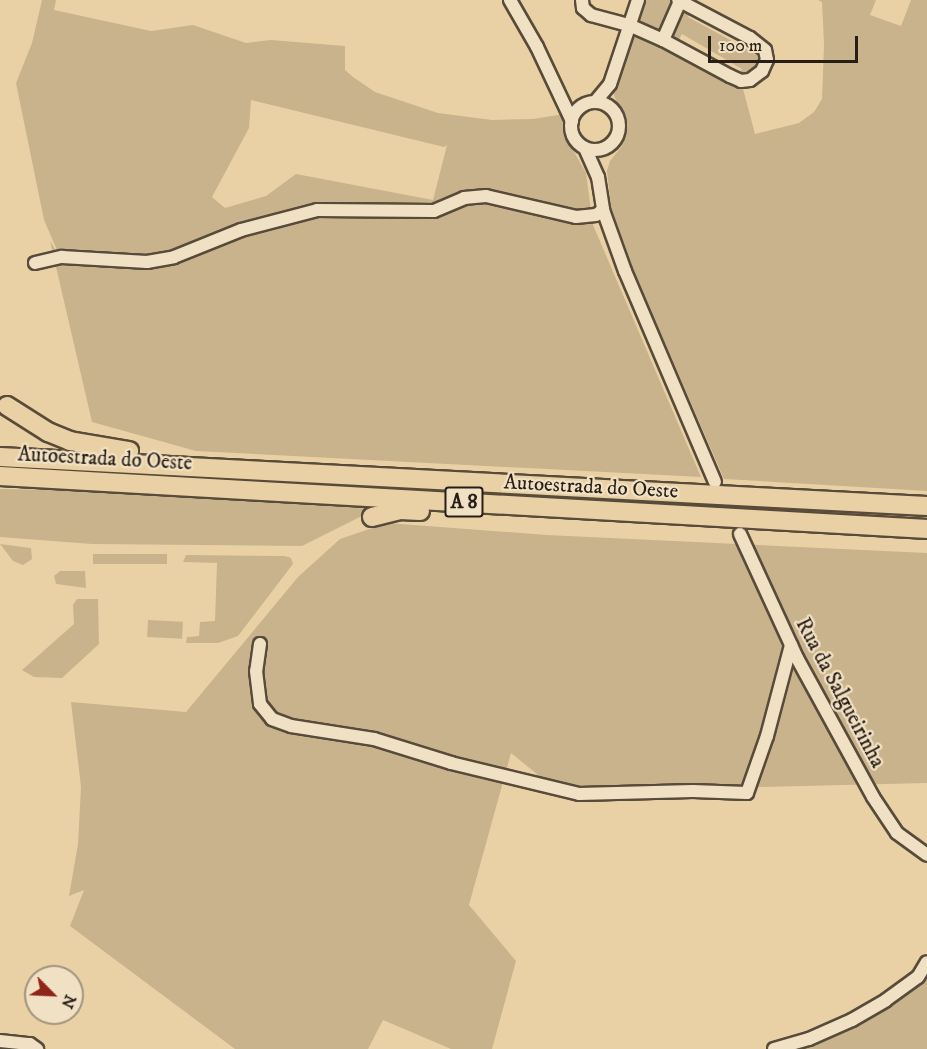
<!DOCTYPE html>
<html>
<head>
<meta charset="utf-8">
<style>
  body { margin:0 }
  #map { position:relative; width:927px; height:1049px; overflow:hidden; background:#ead1a5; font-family:"IM FELL DW Pica",serif }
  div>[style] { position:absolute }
  .green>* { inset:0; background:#c9b38d; transform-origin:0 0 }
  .roads { filter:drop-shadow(2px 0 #584b3a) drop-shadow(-2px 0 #584b3a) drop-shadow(0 2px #584b3a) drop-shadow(0 -2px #584b3a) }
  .minor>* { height:12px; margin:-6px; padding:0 6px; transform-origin:6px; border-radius:6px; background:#f1e1c4 }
  .minor>.ring { margin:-6px; padding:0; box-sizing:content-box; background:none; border:12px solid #f1e1c4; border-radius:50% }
  .highway>* { height:18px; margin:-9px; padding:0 9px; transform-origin:9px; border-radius:9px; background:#ead1a5 }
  span { translate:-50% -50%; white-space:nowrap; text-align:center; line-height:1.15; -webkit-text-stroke:4.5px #f1e1c4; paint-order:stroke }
  .shield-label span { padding:2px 4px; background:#f1e1c4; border:2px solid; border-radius:4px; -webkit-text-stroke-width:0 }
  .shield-label { font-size:20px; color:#281e16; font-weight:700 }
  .street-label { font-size:21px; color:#281e16 }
  .north { position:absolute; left:24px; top:965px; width:60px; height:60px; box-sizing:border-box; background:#f1e1c4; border:2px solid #a1937e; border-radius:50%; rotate:114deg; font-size:16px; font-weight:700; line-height:24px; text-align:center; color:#281e16 }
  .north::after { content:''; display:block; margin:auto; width:21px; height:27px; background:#8f2418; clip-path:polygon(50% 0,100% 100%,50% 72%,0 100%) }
  .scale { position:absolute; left:708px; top:36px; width:150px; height:27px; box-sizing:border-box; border:3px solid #281e16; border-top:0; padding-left:8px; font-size:18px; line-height:21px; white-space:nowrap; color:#281e16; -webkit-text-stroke:4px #f1e1c4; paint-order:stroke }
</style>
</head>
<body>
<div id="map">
  <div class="green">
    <div style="clip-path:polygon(evenodd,42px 0,56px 0,54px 10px,151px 31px,193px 25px,246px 43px,271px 40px,345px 46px,345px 70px,353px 77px,375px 92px,438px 113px,492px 120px,533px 119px,564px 114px,568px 141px,586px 173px,593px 225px,701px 477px,196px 451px,92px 422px,50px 241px,60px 257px,44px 220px,16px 83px,32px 43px,42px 0,251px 100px,444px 147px,447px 145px,433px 200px,296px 174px,266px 196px,225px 208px,212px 197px,249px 128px,251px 100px)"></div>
    <div style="clip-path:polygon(evenodd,638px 0,678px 0,693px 8px,688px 17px,752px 52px,757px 43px,767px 60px,741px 81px,755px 134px,799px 123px,814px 112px,822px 99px,824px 44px,822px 2px,818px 0,876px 0,870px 15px,901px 26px,911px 0,927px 0,927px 491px,724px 479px,635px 274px,611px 207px,607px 171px,610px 161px,622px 146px,627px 130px,610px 84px,638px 0,682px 34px,742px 69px,737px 78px,676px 45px,682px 34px)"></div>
    <div style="clip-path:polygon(0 489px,62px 490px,386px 504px,302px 546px,92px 544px,0 537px)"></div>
    <div style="clip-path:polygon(387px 523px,547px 535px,927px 553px,927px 783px,559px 792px,511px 753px,469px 905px,516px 961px,492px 1049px,451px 1049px,383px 1020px,368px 1049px,235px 1049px,70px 926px,84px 890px,69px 896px,78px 844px,81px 787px,71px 702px,186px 712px,298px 577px,340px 539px)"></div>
    <div style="clip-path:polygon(0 544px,31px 548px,32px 559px,23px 565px,13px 561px)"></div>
    <div style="left:93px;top:554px;width:74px;height:10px"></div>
    <div style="clip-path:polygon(186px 555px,285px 556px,291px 558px,293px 564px,238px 636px,218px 643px,186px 643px,187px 637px,199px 636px,200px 622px,215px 621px,217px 563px,183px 562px)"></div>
    <div style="clip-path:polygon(60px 571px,85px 571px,86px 588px,56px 584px,54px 576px)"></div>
    <div style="clip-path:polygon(77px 599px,98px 599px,99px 644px,62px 678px,34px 677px,22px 670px,74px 624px,73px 605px)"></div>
    <div style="left:148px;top:620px;width:35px;height:17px;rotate:3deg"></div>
    <div style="clip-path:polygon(927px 961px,927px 1049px,774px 1049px,886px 1000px)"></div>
  </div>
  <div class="roads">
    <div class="minor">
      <div style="left:510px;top:0;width:54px;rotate:60.1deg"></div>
      <div style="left:537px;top:47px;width:82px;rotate:64.7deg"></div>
      <div style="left:582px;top:0;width:8px;rotate:83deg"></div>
      <div style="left:583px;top:8px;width:11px;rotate:41deg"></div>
      <div style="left:591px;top:15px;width:39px;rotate:15deg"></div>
      <div style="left:629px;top:25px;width:37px;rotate:24deg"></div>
      <div style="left:663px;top:40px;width:76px;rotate:28.2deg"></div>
      <div style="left:730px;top:76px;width:12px;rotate:24deg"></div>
      <div style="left:741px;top:81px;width:9px;rotate:-6deg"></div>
      <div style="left:750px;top:80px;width:15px;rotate:-37deg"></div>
      <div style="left:762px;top:71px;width:12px;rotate:-66deg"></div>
      <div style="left:767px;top:60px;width:10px;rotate:-101deg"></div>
      <div style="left:765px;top:50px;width:19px;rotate:-141deg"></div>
      <div style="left:750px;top:38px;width:81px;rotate:-152.2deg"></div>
      <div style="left:663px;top:40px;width:43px;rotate:-66.4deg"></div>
      <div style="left:595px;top:102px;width:23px;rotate:-50deg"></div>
      <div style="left:610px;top:84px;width:89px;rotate:-71.6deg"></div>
      <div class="ring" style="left:571px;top:102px;width:36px;height:36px"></div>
      <div style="left:585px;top:148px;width:32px;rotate:66deg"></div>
      <div style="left:598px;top:177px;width:33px;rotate:81deg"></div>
      <div style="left:603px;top:210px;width:65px;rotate:70.2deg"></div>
      <div style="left:625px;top:271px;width:229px;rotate:66.9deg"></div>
      <div style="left:35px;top:263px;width:28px;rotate:-13deg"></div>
      <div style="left:62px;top:257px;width:85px;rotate:3.4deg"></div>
      <div style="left:147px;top:262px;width:27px;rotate:-10deg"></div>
      <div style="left:174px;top:257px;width:72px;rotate:-21.9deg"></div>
      <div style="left:241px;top:230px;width:79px;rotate:-14.7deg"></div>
      <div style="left:317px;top:210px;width:117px;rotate:0.5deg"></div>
      <div style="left:434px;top:211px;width:33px;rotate:-23deg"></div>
      <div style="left:464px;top:198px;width:22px;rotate:-5deg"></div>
      <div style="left:486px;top:196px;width:92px;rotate:13.1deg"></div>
      <div style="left:576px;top:217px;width:20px;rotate:-6deg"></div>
      <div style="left:596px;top:215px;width:9px;rotate:-36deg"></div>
      <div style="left:740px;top:534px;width:136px;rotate:65.3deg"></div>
      <div style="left:797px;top:658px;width:158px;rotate:61.3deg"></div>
      <div style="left:873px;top:797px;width:43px;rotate:56.3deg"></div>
      <div style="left:897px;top:833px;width:37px;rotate:36deg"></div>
      <div style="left:260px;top:644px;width:27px;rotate:98deg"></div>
      <div style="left:256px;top:671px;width:33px;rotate:83deg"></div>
      <div style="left:260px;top:704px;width:19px;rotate:51deg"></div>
      <div style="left:272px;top:719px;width:20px;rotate:20deg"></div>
      <div style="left:291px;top:726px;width:84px;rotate:8.9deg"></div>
      <div style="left:374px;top:739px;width:81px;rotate:17.3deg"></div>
      <div style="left:451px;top:763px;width:132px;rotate:13.6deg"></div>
      <div style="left:579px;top:794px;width:114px;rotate:-1.5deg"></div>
      <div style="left:693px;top:791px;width:54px;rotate:2.1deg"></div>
      <div style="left:747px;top:793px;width:60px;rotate:-70.7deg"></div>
      <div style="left:767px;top:736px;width:94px;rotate:-75.2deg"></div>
      <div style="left:0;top:1041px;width:30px;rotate:6deg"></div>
      <div style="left:30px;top:1044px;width:9px;rotate:36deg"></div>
      <div style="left:774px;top:1049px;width:36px;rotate:-16deg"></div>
      <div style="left:809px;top:1039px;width:47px;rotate:-23.8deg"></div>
      <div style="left:852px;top:1020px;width:39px;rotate:-30deg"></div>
      <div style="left:886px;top:1000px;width:39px;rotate:-36deg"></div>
      <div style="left:918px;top:977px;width:17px;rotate:-59deg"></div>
    </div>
    <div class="highway">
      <div style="left:7px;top:406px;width:49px;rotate:32.4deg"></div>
      <div style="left:48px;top:432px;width:24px;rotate:22deg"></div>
      <div style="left:70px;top:441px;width:60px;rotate:9.6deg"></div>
      <div style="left:0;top:457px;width:928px;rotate:3.03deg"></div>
      <div style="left:0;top:476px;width:929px;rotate:3.27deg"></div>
      <div style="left:372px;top:517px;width:29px;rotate:-14deg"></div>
      <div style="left:400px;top:510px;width:20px;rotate:3deg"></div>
    </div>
  </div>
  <div class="shield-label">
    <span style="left:464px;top:502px">A 8</span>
  </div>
  <div class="street-label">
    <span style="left:105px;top:459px;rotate:3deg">Autoestrada do Oeste</span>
    <span style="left:591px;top:487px;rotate:3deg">Autoestrada do Oeste</span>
    <span style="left:840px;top:693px;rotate:62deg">Rua da Salgueirinha</span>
  </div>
  <div class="north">N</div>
  <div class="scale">100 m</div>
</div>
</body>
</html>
